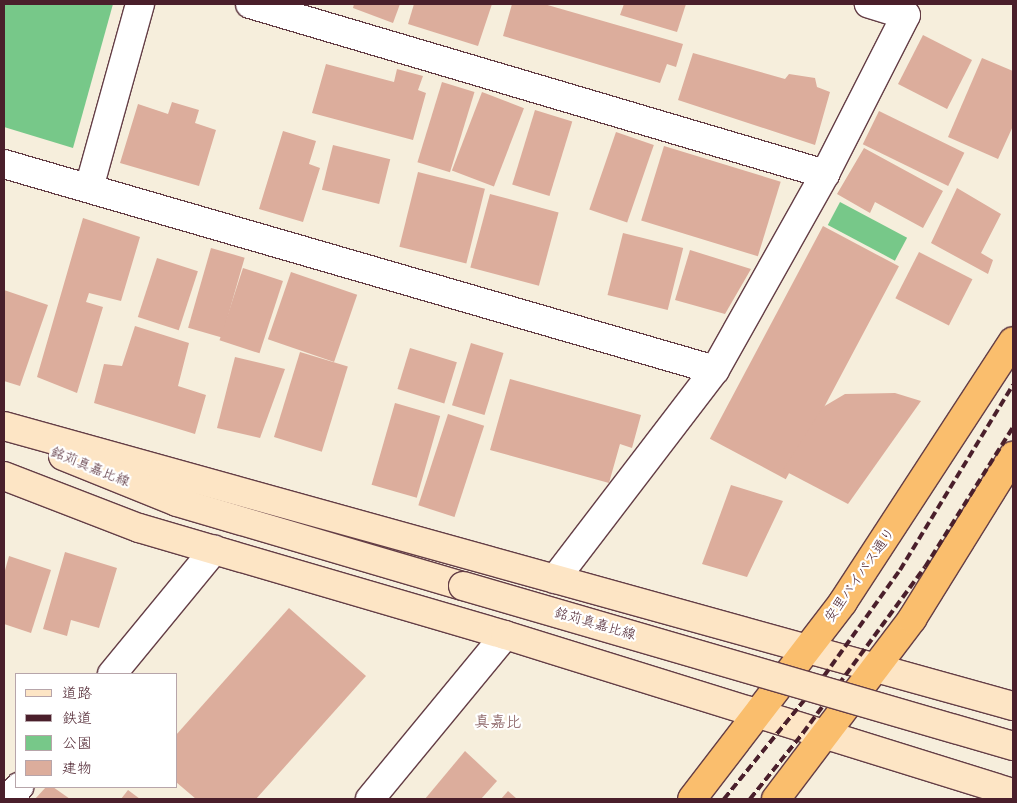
<!DOCTYPE html>
<html>
<head>
<meta charset="utf-8">
<style>
  body { margin:0 }
  #map { position:relative; width:1017px; height:803px; overflow:hidden; background:#f6eedc; font-family:Sriracha,"Klee One",sans-serif }
  div>[style] { position:absolute }
  .green>* { inset:0; background:#77c889; transform-origin:0 0 }
  .building>* { inset:0; background:#dcad9c; transform-origin:0 0 }
  .roads { filter:drop-shadow(1px 0 #643e46) drop-shadow(-1px 0 #643e46) drop-shadow(0 1px #643e46) drop-shadow(0 -1px #643e46) }
  .street>* { height:28px; margin:-14px; padding:0 14px; transform-origin:14px; border-radius:14px; background:#fff }
  .secondary>* { height:28px; margin:-14px; padding:0 14px; transform-origin:14px; border-radius:14px; background:#fde5c5 }
  .highway>* { height:28px; margin:-14px; padding:0 14px; transform-origin:14px; border-radius:14px; background:#fabe6d }
  .rail>* { height:4px; margin-top:-2px; transform-origin:0; background:repeating-linear-gradient(90deg,#4a1f2b 0 8px,transparent 0 12px) }
  .bridges { filter:drop-shadow(1px 0 #643e46) drop-shadow(-1px 0 #643e46) drop-shadow(0 1px #643e46) drop-shadow(0 -1px #643e46) }
  .secondary-bridge>* { height:28px; margin:-14px; padding:0 14px; transform-origin:14px; border-radius:14px; background:#fde5c5 }
  span { translate:-50% -50%; white-space:nowrap; text-align:center; line-height:1.15; -webkit-text-stroke:4.5px #fff; paint-order:stroke }
  .street-label { font-size:14px; color:#4a1f2b }
  .quarter-label { font-size:16px; color:#7d5153 }
  .frame { position:absolute; inset:0; border:5px solid #4a1f2b; pointer-events:none }
  .legend { position:absolute; left:15px; top:673px; width:162px; height:115px; box-sizing:border-box; background:#fff; border:1px solid #b7a5aa; margin:0; padding:6px 9px; list-style:none; font-size:15px; color:#4a1f2b }
  .legend li { display:flex; align-items:center; gap:10px; height:25px }
  .legend b { width:25px; border:1px solid #b7a5aa }
</style>
</head>
<body>
<div id="map">
  <div class="green">
    <div style="clip-path:polygon(4px 4px,113px 4px,73px 148px,4px 127px)"></div>
    <div style="left:840px;top:202px;width:76px;height:26px;rotate:28deg"></div>
  </div>
  <div class="building">
    <div style="clip-path:polygon(354px 4px,400px 4px,393px 23px,353px 8px)"></div>
    <div style="clip-path:polygon(414px 4px,492px 4px,478px 46px,408px 24px)"></div>
    <div style="clip-path:polygon(512px 4px,544px 4px,683px 44px,676px 67px,667px 64px,660px 83px,503px 36px)"></div>
    <div style="clip-path:polygon(624px 4px,686px 4px,677px 32px,620px 15px)"></div>
    <div style="left:923px;top:35px;width:55px;height:55px;rotate:27deg"></div>
    <div style="clip-path:polygon(693px 53px,785px 79px,789px 74px,815px 78px,817px 87px,830px 92px,815px 145px,678px 100px)"></div>
    <div style="clip-path:polygon(982px 58px,1013px 71px,1013px 126px,998px 159px,948px 137px)"></div>
    <div style="clip-path:polygon(326px 64px,394px 82px,397px 69px,423px 76px,418px 90px,426px 93px,413px 140px,312px 113px)"></div>
    <div style="left:442px;top:82px;width:34px;height:84px;rotate:17deg"></div>
    <div style="left:482px;top:92px;width:45px;height:84px;rotate:21deg"></div>
    <div style="clip-path:polygon(172px 102px,199px 110px,195px 123px,216px 130px,199px 186px,120px 163px,138px 104px,168px 114px)"></div>
    <div style="left:535px;top:110px;width:39px;height:78px;rotate:17deg"></div>
    <div style="left:879px;top:111px;width:95px;height:37px;rotate:26deg"></div>
    <div style="clip-path:polygon(283px 131px,316px 141px,309px 164px,320px 168px,303px 222px,259px 209px)"></div>
    <div style="left:616px;top:132px;width:40px;height:82px;rotate:19deg"></div>
    <div style="left:333px;top:145px;width:59px;height:46px;rotate:14deg"></div>
    <div style="left:664px;top:146px;width:122px;height:78px;rotate:17deg"></div>
    <div style="clip-path:polygon(864px 148px,943px 191px,923px 228px,875px 202px,870px 213px,837px 194px)"></div>
    <div style="left:418px;top:172px;width:69px;height:77px;rotate:14deg"></div>
    <div style="clip-path:polygon(957px 188px,1001px 214px,981px 253px,993px 260px,988px 274px,931px 243px)"></div>
    <div style="left:490px;top:194px;width:71px;height:76px;rotate:15deg"></div>
    <div style="clip-path:polygon(83px 218px,140px 237px,121px 301px,89px 293px,86px 302px,103px 307px,77px 393px,37px 377px)"></div>
    <div style="left:823px;top:226px;width:86px;height:241px;rotate:28deg"></div>
    <div style="left:623px;top:233px;width:62px;height:64px;rotate:14deg"></div>
    <div style="left:211px;top:248px;width:35px;height:83px;rotate:16deg"></div>
    <div style="clip-path:polygon(690px 250px,751px 269px,725px 314px,675px 300px)"></div>
    <div style="left:919px;top:252px;width:60px;height:52px;rotate:27deg"></div>
    <div style="left:157px;top:258px;width:43px;height:62px;rotate:18deg"></div>
    <div style="left:243px;top:268px;width:42px;height:76px;rotate:18deg"></div>
    <div style="left:291px;top:272px;width:70px;height:71px;rotate:19deg"></div>
    <div style="clip-path:polygon(4px 290px,48px 305px,20px 386px,4px 381px)"></div>
    <div style="clip-path:polygon(135px 326px,189px 343px,178px 386px,206px 395px,195px 434px,94px 403px,104px 364px,122px 366px)"></div>
    <div style="left:471px;top:343px;width:34px;height:65px;rotate:17deg"></div>
    <div style="left:410px;top:348px;width:49px;height:43px;rotate:17deg"></div>
    <div style="left:300px;top:352px;width:50px;height:89px;rotate:17deg"></div>
    <div style="clip-path:polygon(235px 357px,285px 369px,260px 438px,217px 428px)"></div>
    <div style="clip-path:polygon(510px 379px,641px 415px,632px 448px,620px 444px,609px 483px,490px 450px)"></div>
    <div style="clip-path:polygon(895px 393px,921px 401px,848px 504px,783px 470px,823px 407px,845px 394px)"></div>
    <div style="left:395px;top:403px;width:47px;height:85px;rotate:16deg"></div>
    <div style="left:448px;top:414px;width:38px;height:96px;rotate:18deg"></div>
    <div style="clip-path:polygon(731px 485px,783px 501px,747px 577px,702px 564px)"></div>
    <div style="clip-path:polygon(65px 552px,117px 568px,99px 628px,71px 620px,67px 636px,43px 629px)"></div>
    <div style="clip-path:polygon(9px 556px,51px 570px,31px 633px,4px 624px,4px 574px)"></div>
    <div style="clip-path:polygon(289px 608px,366px 676px,256px 799px,196px 799px,176px 782px,176px 735px)"></div>
    <div style="clip-path:polygon(465px 751px,497px 781px,481px 799px,425px 799px)"></div>
    <div style="clip-path:polygon(46px 787px,53px 787px,70px 799px,35px 799px)"></div>
    <div style="clip-path:polygon(128px 790px,140px 799px,121px 799px)"></div>
    <div style="clip-path:polygon(508px 791px,517px 799px,501px 799px)"></div>
  </div>
  <div class="roads">
    <div class="street">
      <div style="left:250px;top:4px;width:600px;rotate:16.47deg"></div>
      <div style="left:4px;top:164px;width:740px;rotate:16.16deg"></div>
      <div style="left:89px;top:188px;width:191px;rotate:-74.5deg"></div>
      <div style="left:555px;top:579px;width:263px;rotate:-52.6deg"></div>
      <div style="left:715px;top:370px;width:225px;rotate:-60.7deg"></div>
      <div style="left:825px;top:174px;width:178px;rotate:-63deg"></div>
      <div style="left:906px;top:15px;width:39px;rotate:-163deg"></div>
      <div style="left:112px;top:674px;width:161px;rotate:-50.6deg"></div>
      <div style="left:9px;top:799px;width:16px;rotate:-50deg"></div>
      <div style="left:370px;top:799px;width:212px;rotate:-50.5deg"></div>
    </div>
    <div class="secondary">
      <div style="left:4px;top:426px;width:1047px;rotate:15.51deg"></div>
      <div style="left:63px;top:456px;width:123px;rotate:22deg"></div>
      <div style="left:177px;top:502px;width:298px;rotate:16.4deg"></div>
      <div style="left:4px;top:476px;width:145px;rotate:21.1deg"></div>
      <div style="left:139px;top:528px;width:381px;rotate:16.3deg"></div>
      <div style="left:505px;top:635px;width:532px;rotate:17.28deg"></div>
    </div>
    <div class="highway">
      <div style="left:692px;top:799px;width:248px;rotate:-52.5deg"></div>
      <div style="left:843px;top:602px;width:311px;rotate:-56.9deg"></div>
      <div style="left:776px;top:799px;width:226px;rotate:-52.9deg"></div>
      <div style="left:912px;top:619px;width:192px;rotate:-58.2deg"></div>
    </div>
  </div>
  <div class="rail">
    <div style="left:724px;top:799px;width:159px;rotate:-50.9deg"></div>
    <div style="left:824px;top:676px;width:130px;rotate:-54.4deg"></div>
    <div style="left:900px;top:570px;width:217px;rotate:-58.6deg"></div>
    <div style="left:750px;top:799px;width:85px;rotate:-51.2deg"></div>
    <div style="left:803px;top:733px;width:206px;rotate:-53.7deg"></div>
    <div style="left:925px;top:567px;width:165px;rotate:-57.8deg"></div>
  </div>
  <div class="bridges">
    <div class="secondary-bridge">
      <div style="left:463px;top:586px;width:573px;rotate:16.22deg"></div>
    </div>
  </div>
  <div class="street-label">
    <span style="left:90px;top:467px;rotate:22deg">銘苅真嘉比線</span>
    <span style="left:860px;top:575px;rotate:-55deg">安里バイパス通り</span>
    <span style="left:595px;top:624px;rotate:16deg">銘苅真嘉比線</span>
  </div>
  <div class="quarter-label">
    <span style="left:498px;top:722px">真嘉比</span>
  </div>
  <div class="frame"></div>
  <ul class="legend">
  <li><b style="height:6px;background:#fde5c5"></b>道路</li>
  <li><b style="height:6px;background:#4a1f2b"></b>鉄道</li>
  <li><b style="height:14px;background:#77c889"></b>公園</li>
  <li><b style="height:14px;background:#dcad9c"></b>建物</li>
  </ul>
</div>
</body>
</html>
